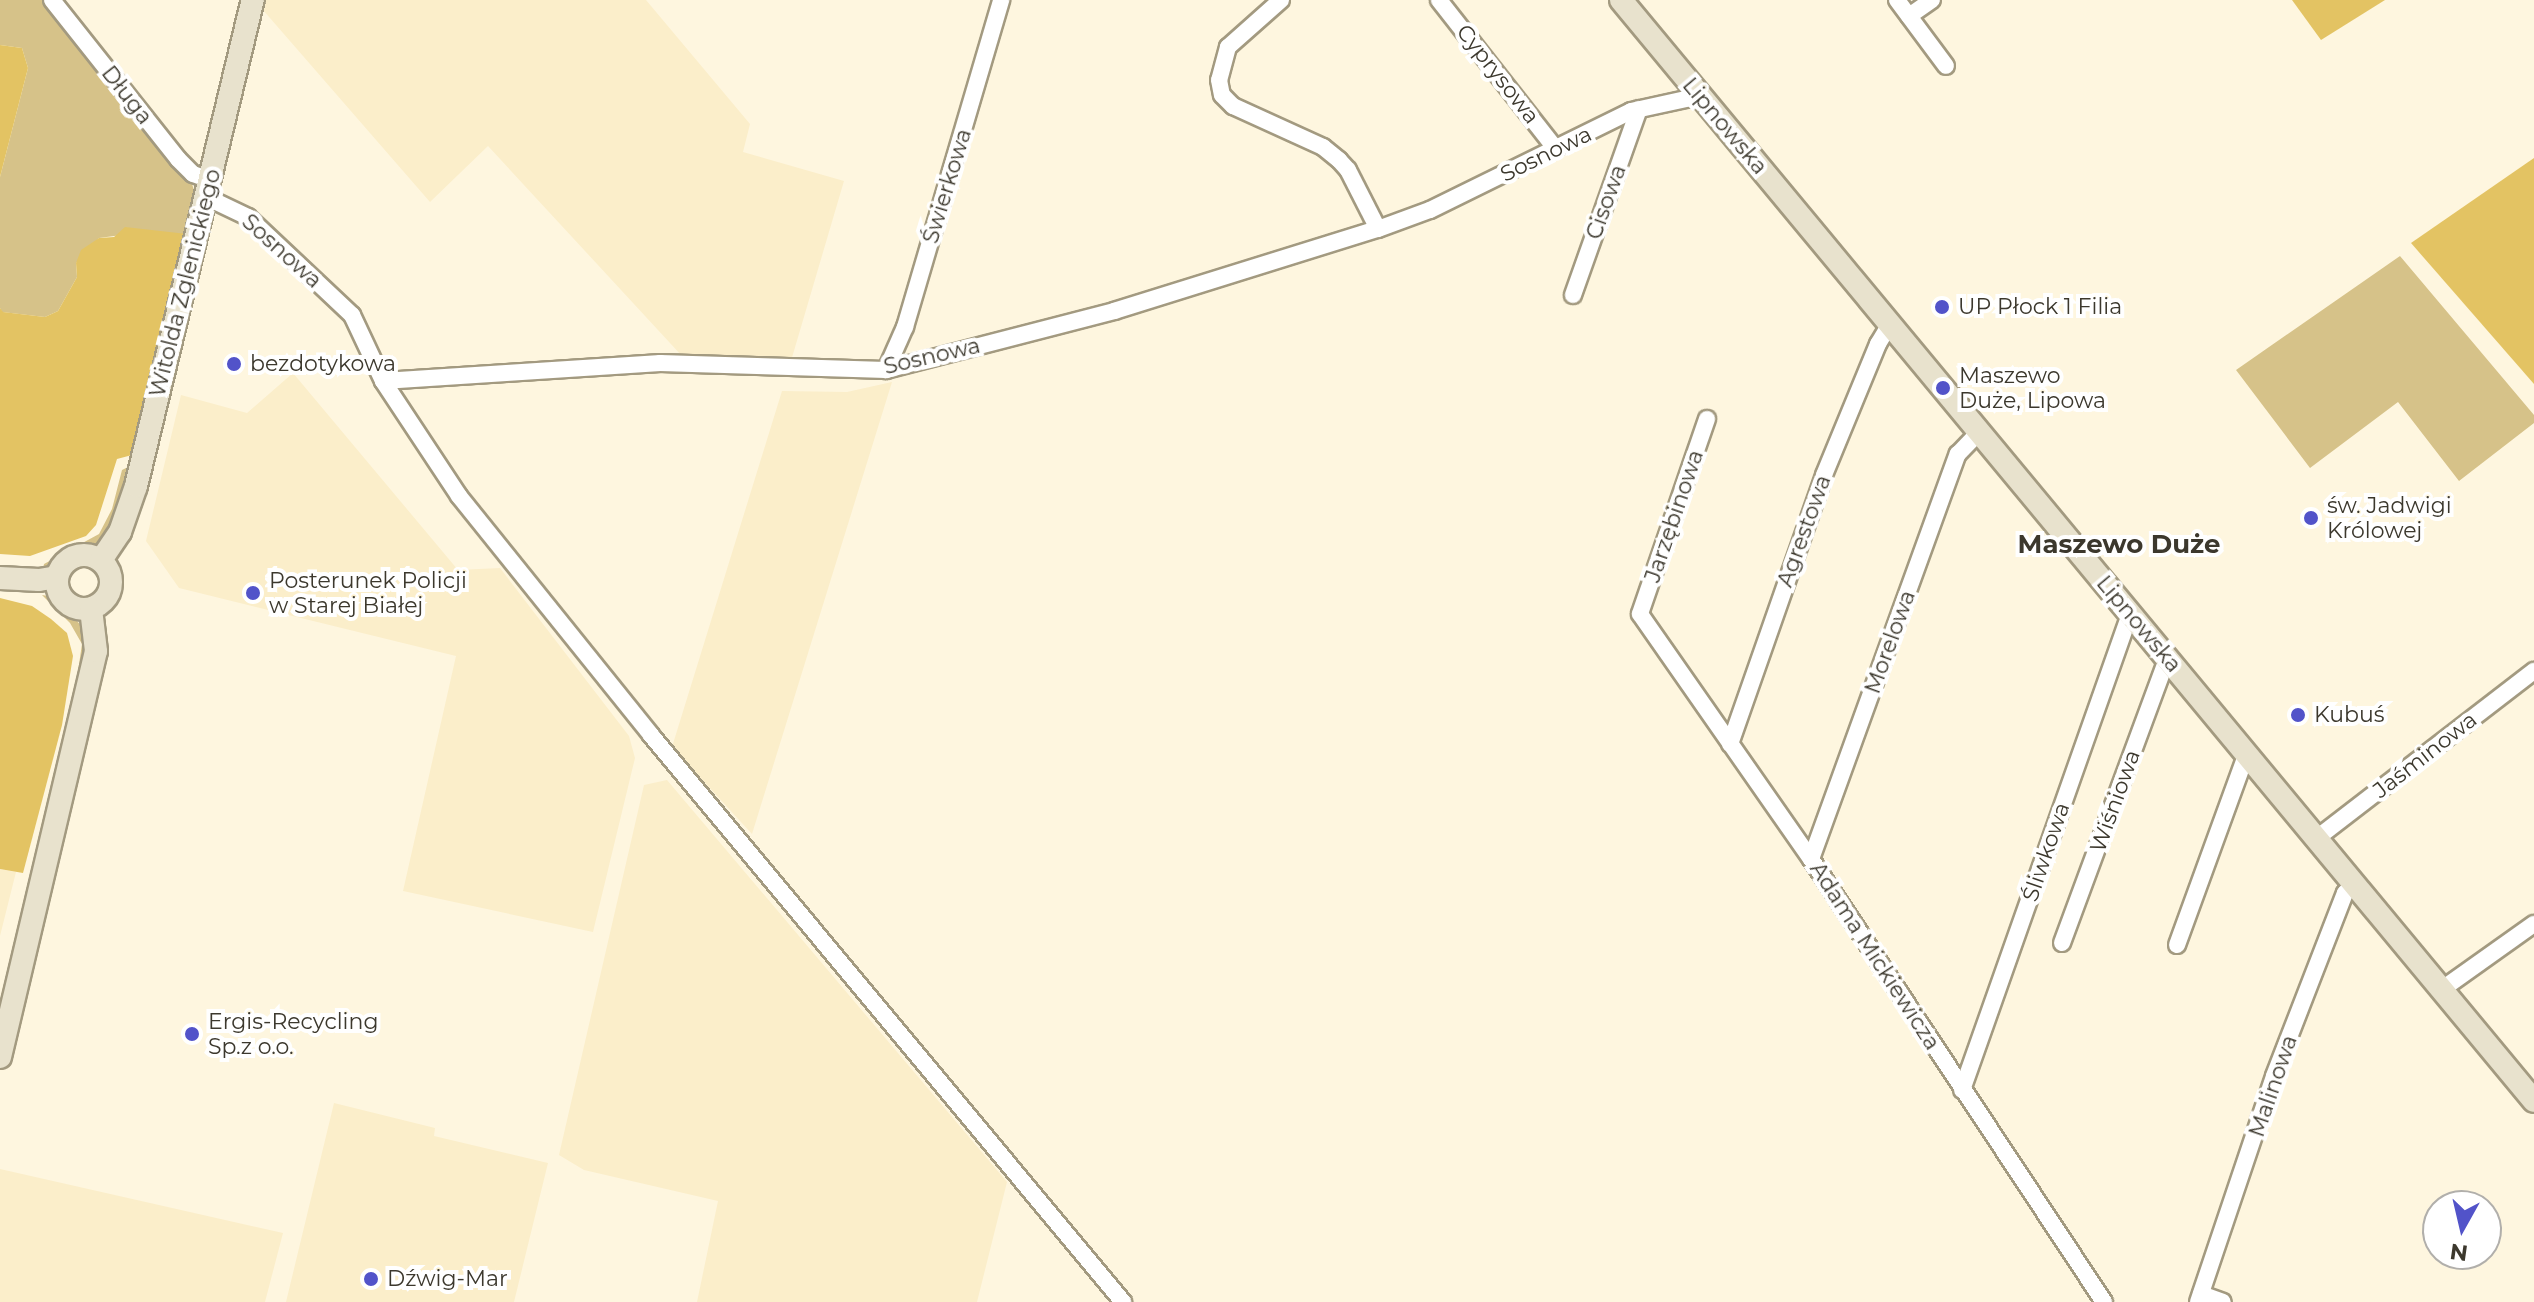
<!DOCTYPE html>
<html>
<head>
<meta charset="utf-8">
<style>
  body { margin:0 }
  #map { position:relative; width:2534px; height:1302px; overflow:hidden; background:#fef6df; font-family:Montserrat,sans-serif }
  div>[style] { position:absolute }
  .built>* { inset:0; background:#fbeeca }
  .green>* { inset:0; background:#d6c289 }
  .forest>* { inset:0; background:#e3c363 }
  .roads { filter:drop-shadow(2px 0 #a39a80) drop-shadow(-2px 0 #a39a80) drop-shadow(0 2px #a39a80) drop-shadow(0 -2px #a39a80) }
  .street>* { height:16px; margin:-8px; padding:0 8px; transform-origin:8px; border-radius:8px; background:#fff }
  .secondary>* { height:22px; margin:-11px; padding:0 11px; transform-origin:11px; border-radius:11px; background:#e8e2cd }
  .secondary>.ring { margin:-11px; padding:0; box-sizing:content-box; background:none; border:22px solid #e8e2cd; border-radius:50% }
  .dots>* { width:22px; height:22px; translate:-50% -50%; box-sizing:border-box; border:4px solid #fff; border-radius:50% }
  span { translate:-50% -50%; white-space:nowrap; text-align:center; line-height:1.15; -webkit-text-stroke:8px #fff; paint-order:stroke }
  .street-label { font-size:22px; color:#3c382d }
  .poi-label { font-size:22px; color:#3c382d }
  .left { translate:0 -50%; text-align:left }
  .quarter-label { font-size:26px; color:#3c382d; font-weight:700 }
  .north { position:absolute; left:2422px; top:1190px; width:80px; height:80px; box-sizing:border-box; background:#fff; border:2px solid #b1afab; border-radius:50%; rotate:188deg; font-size:22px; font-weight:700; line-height:32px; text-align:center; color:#3c382d }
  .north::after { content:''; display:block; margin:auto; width:28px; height:36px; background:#5253c9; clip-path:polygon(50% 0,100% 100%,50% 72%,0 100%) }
</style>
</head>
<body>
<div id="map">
  <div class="built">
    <div style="clip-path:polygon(266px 0,646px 0,750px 124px,743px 152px,844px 181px,791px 361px,682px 356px,488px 146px,430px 202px,263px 10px)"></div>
    <div style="clip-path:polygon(293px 373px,458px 570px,500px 568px,629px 736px,635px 758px,593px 932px,403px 891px,456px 656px,179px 588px,146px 541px,181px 395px,247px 413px)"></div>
    <div style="clip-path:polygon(892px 382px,752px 834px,672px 747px,782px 391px,847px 392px)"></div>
    <div style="clip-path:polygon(667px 780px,1007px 1182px,977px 1302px,697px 1302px,718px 1201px,584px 1170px,559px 1155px,644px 785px)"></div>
    <div style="clip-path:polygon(0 869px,16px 872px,0 936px)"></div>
    <div style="clip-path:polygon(334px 1103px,435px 1128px,434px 1136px,548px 1163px,514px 1302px,286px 1302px)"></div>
    <div style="clip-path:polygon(0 1169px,283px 1233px,265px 1302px,0 1302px)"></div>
  </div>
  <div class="green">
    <div style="clip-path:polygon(0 0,45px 0,179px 173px,192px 184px,196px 196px,189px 235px,152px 231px,99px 238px,76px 263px,77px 277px,58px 311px,45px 317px,2px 312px,0 308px,0 177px,28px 68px,22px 48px,0 45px)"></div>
    <div style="clip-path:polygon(2400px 256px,2534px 415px,2534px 423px,2459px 481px,2398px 402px,2310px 468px,2236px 370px)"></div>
    <div style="clip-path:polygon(132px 465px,117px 511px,104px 535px,95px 546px,72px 551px,43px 570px,44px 564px,99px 534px,112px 509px,122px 470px)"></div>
    <div style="clip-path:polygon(42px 595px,54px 597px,67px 608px,85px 631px,83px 667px,73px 705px,82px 644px,70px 623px)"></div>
  </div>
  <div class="forest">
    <div style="clip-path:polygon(2292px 0,2385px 0,2321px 40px)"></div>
    <div style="clip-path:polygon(0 45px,22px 48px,28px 68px,0 177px)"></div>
    <div style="clip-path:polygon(2534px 158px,2534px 384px,2411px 243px)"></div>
    <div style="clip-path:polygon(125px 227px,187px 234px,132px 455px,117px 459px,96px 525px,86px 536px,30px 556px,0 554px,0 308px,3px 312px,45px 317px,58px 311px,77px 277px,76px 263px,81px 250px,99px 238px,114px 237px)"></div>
    <div style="clip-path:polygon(0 598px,32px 606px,51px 619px,67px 633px,73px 656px,62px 725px,23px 873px,0 869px)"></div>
  </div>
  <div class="roads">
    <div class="street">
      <div style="left:52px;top:0;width:203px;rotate:51.6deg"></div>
      <div style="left:178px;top:159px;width:21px;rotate:45deg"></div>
      <div style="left:193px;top:174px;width:18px;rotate:19deg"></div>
      <div style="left:1281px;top:0;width:71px;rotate:138.4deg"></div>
      <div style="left:1228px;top:47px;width:34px;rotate:105deg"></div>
      <div style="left:1219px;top:80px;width:15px;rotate:79deg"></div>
      <div style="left:1222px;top:95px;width:16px;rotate:45deg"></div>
      <div style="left:1233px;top:106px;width:99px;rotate:24.5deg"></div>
      <div style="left:1323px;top:147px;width:21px;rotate:39deg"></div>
      <div style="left:1339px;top:160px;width:13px;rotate:48deg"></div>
      <div style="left:1348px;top:170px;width:66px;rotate:63deg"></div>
      <div style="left:1439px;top:0;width:189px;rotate:51.9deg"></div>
      <div style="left:1897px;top:0;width:82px;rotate:53.4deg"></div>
      <div style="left:1909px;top:16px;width:28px;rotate:-35deg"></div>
      <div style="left:206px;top:197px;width:47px;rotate:25.5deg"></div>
      <div style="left:248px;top:217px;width:143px;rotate:43.3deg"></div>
      <div style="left:352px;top:315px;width:73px;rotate:64.8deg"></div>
      <div style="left:383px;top:381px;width:138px;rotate:56.5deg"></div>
      <div style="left:459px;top:496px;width:307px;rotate:51.2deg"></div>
      <div style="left:651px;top:735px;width:738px;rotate:50.22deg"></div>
      <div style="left:1573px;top:295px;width:197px;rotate:-70.5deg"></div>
      <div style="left:886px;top:370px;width:47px;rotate:-66.2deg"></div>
      <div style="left:905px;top:327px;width:341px;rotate:-73.6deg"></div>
      <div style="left:383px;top:381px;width:278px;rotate:-3.7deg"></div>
      <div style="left:660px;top:363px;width:226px;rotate:1.8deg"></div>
      <div style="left:886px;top:370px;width:236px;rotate:-14.5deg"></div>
      <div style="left:1114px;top:311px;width:276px;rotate:-17.3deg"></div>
      <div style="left:1378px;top:229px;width:55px;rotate:-20.1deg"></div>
      <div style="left:1430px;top:210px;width:224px;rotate:-26.2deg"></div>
      <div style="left:1631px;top:111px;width:71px;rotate:-12.3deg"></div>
      <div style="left:1707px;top:419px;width:206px;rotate:109deg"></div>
      <div style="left:1640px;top:614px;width:299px;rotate:55.1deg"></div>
      <div style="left:1811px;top:859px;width:531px;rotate:56.52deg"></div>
      <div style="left:1730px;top:744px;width:285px;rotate:-70.7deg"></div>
      <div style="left:1824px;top:475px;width:142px;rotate:-67.6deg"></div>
      <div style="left:1878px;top:344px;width:23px;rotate:-59deg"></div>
      <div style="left:2317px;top:838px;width:274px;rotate:-37.6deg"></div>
      <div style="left:1811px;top:859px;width:431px;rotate:-70.1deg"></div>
      <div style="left:1958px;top:454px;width:30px;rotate:-46deg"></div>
      <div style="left:2062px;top:943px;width:303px;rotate:-69.7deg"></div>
      <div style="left:2177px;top:945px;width:202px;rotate:-70deg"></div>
      <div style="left:2441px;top:990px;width:114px;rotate:-35.4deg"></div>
      <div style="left:1962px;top:1090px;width:505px;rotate:-70.56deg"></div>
      <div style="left:2201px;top:1294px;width:23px;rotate:20deg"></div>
      <div style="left:2198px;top:1302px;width:238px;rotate:-71.4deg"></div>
      <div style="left:2274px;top:1076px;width:196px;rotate:-68.8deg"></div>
      <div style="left:2345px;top:893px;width:13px;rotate:-45deg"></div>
    </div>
    <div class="secondary">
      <div style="left:1621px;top:0;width:1430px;rotate:50.33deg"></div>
      <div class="ring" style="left:57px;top:555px;width:32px;height:32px"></div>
      <div style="left:101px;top:560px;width:34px;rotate:-56deg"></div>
      <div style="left:120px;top:532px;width:49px;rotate:-70.8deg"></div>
      <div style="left:136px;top:486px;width:500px;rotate:-76.5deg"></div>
      <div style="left:0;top:578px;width:39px;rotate:3deg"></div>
      <div style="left:39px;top:580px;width:18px;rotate:-9deg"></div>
      <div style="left:0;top:1057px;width:417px;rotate:-76.7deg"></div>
      <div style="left:96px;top:651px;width:42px;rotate:-96.8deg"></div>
    </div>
  </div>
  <div class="dots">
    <div style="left:1942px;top:307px;background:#5253c9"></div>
    <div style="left:234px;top:364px;background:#5253c9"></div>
    <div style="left:1943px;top:388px;background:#5253c9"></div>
    <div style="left:2311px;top:518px;background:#5253c9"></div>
    <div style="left:253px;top:593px;background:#5253c9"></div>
    <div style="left:2298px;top:715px;background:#5253c9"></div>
    <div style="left:192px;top:1034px;background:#5253c9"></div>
    <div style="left:371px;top:1279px;background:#5253c9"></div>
  </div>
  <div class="street-label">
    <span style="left:1498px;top:74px;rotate:52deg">Cyprysowa</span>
    <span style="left:127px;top:95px;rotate:52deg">Długa</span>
    <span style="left:1725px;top:126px;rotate:50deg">Lipnowska</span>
    <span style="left:1546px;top:154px;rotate:-26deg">Sosnowa</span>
    <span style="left:947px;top:186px;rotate:-73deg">Świerkowa</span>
    <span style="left:1606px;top:202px;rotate:-70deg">Cisowa</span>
    <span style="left:282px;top:251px;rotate:42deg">Sosnowa</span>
    <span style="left:185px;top:283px;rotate:-76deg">Witolda Zglenickiego</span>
    <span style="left:932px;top:356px;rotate:-13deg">Sosnowa</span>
    <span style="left:1674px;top:516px;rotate:-71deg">Jarzębinowa</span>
    <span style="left:1804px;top:531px;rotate:-70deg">Agrestowa</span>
    <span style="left:2139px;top:624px;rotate:50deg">Lipnowska</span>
    <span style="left:1890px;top:642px;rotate:-70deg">Morelowa</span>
    <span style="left:2425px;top:755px;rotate:-38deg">Jaśminowa</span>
    <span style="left:2115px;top:801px;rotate:-70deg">Wiśniowa</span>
    <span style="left:2046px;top:852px;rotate:-71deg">Śliwkowa</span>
    <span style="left:1875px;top:956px;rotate:57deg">Adama Mickiewicza</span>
    <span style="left:2273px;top:1086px;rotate:-71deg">Malinowa</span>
  </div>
  <div class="poi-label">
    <span class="left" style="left:1958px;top:307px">UP Płock 1 Filia</span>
    <span class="left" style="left:250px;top:364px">bezdotykowa</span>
    <span class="left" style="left:1959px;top:388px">Maszewo<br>Duże, Lipowa</span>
    <span class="left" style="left:2327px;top:518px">św. Jadwigi<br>Królowej</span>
    <span class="left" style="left:269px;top:593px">Posterunek Policji<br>w Starej Białej</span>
    <span class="left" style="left:2314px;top:715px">Kubuś</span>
    <span class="left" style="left:208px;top:1034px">Ergis-Recycling<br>Sp.z o.o.</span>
    <span class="left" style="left:387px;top:1279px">Dźwig-Mar</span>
  </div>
  <div class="quarter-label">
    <span style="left:2119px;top:545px">Maszewo Duże</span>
  </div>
  <div class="north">N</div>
</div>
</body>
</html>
